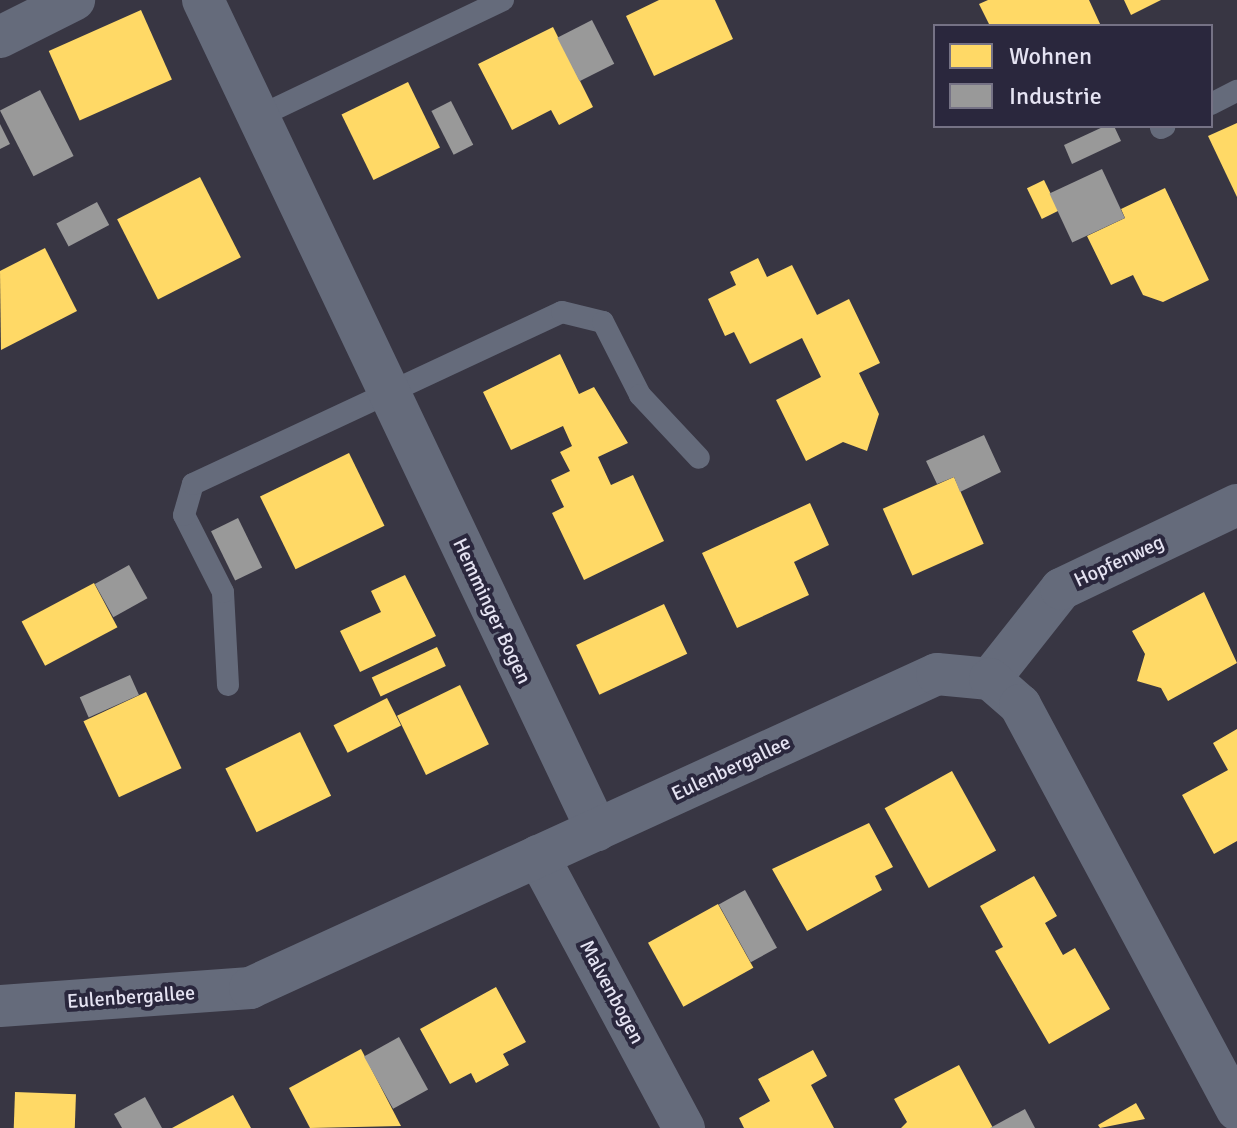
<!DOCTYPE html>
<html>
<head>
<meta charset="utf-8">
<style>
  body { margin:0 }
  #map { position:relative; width:1237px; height:1128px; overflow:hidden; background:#383643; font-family:Signika,sans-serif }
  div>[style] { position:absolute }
  .homes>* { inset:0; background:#ffd966; transform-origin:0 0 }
  .industry>* { inset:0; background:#999; transform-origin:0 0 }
  .service>* { height:22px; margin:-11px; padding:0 11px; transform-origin:11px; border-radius:11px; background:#656b7b }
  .minor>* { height:42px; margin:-21px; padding:0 21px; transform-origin:21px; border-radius:21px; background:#656b7b }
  span { translate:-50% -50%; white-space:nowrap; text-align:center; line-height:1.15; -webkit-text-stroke:8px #2a273d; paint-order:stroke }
  .street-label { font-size:20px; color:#e5e3f2 }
  .legend { position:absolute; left:933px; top:24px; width:280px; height:104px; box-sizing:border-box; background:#2a273d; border:2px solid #757285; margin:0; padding:10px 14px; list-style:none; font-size:24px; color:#e5e3f2 }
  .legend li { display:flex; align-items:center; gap:16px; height:40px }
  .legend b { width:40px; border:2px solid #757285 }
</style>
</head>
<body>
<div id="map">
  <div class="homes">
    <div style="clip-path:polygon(659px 0,715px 0,733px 39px,654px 76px,626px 16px)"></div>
    <div style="clip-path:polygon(988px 0,1089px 0,1101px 26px,990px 26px,979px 4px)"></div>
    <div style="clip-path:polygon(1124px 0,1161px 0,1131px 15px)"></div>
    <div style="left:141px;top:10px;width:76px;height:101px;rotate:66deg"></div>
    <div style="clip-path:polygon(553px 27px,593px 107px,559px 125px,551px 110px,512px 130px,478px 64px)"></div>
    <div style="left:408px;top:82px;width:73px;height:74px;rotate:64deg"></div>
    <div style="clip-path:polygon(1237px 123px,1237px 197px,1208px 136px)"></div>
    <div style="left:200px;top:177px;width:90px;height:93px;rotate:63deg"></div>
    <div style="left:1044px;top:180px;width:34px;height:19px;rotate:64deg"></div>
    <div style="clip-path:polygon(1165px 188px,1209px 280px,1163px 302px,1143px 295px,1133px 275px,1111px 285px,1087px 236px,1125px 218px,1121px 209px)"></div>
    <div style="clip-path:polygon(45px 248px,77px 311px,1px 350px,0 271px)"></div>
    <div style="clip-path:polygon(758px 258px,767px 277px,792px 265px,817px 315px,849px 299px,880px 363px,859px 373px,879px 414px,867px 451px,843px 442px,806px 461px,776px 400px,821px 377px,802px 338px,750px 364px,734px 332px,725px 336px,708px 299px,736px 285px,730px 272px)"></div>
    <div style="clip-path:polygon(560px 354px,579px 394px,594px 387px,628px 443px,598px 457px,611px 485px,633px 475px,664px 541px,584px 580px,552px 513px,564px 507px,551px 480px,570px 471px,560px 452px,572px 446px,563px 426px,511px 450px,483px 392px)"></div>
    <div style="left:349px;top:453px;width:81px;height:99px;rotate:64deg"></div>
    <div style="left:954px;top:477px;width:73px;height:78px;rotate:66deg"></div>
    <div style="clip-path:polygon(810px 503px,829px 545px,794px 562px,809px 595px,737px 628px,702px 553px)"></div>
    <div style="clip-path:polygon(405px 575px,436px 636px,360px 672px,340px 631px,381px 612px,371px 591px)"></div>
    <div style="left:94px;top:583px;width:50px;height:82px;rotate:62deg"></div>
    <div style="clip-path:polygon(1204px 592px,1237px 663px,1168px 701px,1161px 688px,1137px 681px,1145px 654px,1132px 631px)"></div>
    <div style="left:664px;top:604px;width:55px;height:97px;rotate:65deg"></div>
    <div style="left:437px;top:647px;width:21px;height:72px;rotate:65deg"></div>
    <div style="left:460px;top:685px;width:66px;height:70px;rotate:64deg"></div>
    <div style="left:146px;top:692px;width:84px;height:69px;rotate:65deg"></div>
    <div style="left:387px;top:698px;width:31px;height:60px;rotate:63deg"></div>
    <div style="clip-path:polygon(1237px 729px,1237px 841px,1214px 854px,1182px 795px,1228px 770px,1213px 743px)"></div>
    <div style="left:300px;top:732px;width:71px;height:83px;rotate:64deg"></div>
    <div style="left:952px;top:771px;width:91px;height:77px;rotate:61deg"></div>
    <div style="clip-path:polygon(869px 823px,893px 867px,875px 876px,882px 890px,807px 931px,772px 869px)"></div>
    <div style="clip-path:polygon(1034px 876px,1057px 916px,1045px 923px,1063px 955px,1075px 948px,1110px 1009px,1049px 1044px,995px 951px,1003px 947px,980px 906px)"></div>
    <div style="left:718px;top:904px;width:73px;height:80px;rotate:61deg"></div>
    <div style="clip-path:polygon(496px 987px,526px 1042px,503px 1054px,509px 1065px,476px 1083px,471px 1073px,450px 1084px,420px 1029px)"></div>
    <div style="clip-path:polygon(361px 1049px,401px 1126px,310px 1128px,289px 1088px)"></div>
    <div style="clip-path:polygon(813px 1050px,827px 1076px,811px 1085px,834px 1128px,744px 1128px,739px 1118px,770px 1101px,758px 1079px)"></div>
    <div style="clip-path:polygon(959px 1065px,993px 1128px,901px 1128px,907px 1122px,894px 1099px)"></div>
    <div style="left:15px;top:1092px;width:61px;height:36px;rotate:2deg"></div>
    <div style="clip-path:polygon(233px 1095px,251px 1128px,172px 1128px)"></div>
    <div style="clip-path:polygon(1136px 1103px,1145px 1119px,1100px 1128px,1098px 1125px)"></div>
  </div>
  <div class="industry">
    <div style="left:592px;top:20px;width:49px;height:39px;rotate:63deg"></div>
    <div style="left:40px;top:90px;width:74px;height:45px;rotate:63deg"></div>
    <div style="left:451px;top:101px;width:49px;height:22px;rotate:63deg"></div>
    <div style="clip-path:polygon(0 124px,10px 144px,0 149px)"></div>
    <div style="clip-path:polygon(1105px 126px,1114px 126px,1121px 141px,1072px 164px,1064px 145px)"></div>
    <div style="left:1102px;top:169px;width:54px;height:58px;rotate:65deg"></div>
    <div style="left:97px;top:202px;width:26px;height:46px;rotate:62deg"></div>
    <div style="clip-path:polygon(984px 435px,1001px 472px,960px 492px,954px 477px,937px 484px,926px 461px)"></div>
    <div style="left:238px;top:518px;width:55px;height:30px;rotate:64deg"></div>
    <div style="left:129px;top:565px;width:38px;height:39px;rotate:61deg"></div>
    <div style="left:130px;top:675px;width:22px;height:55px;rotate:66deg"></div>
    <div style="left:745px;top:890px;width:66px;height:30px;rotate:61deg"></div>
    <div style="left:399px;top:1037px;width:60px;height:40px;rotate:61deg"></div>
    <div style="clip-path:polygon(145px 1097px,162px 1128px,122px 1128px,114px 1114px)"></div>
    <div style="clip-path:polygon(1025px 1109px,1035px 1128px,990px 1128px)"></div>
  </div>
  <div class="service">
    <div style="left:1211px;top:104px;width:29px;rotate:-27deg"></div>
    <div style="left:262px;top:115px;width:267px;rotate:-25.5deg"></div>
    <div style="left:1161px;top:128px;width:4px;rotate:-27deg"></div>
    <div style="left:228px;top:685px;width:93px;rotate:-93.1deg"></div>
    <div style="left:223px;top:592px;width:86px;rotate:-116.9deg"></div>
    <div style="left:184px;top:515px;width:32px;rotate:-74deg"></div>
    <div style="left:193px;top:484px;width:407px;rotate:-25deg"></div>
    <div style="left:562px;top:312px;width:42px;rotate:13.7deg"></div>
    <div style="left:603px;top:322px;width:82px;rotate:63.1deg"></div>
    <div style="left:640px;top:395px;width:86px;rotate:46.9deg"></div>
  </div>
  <div class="minor">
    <div style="left:203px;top:0;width:919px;rotate:64.61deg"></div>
    <div style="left:0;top:37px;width:83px;rotate:-26.6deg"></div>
    <div style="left:990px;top:679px;width:115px;rotate:-51.7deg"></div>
    <div style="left:1061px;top:589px;width:195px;rotate:-25.5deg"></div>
    <div style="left:538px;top:856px;width:309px;rotate:61.8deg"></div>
    <div style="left:0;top:1006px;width:251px;rotate:-4.1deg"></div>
    <div style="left:250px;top:988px;width:755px;rotate:-24.56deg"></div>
    <div style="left:937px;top:674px;width:53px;rotate:5.4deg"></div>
    <div style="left:990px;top:679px;width:40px;rotate:41deg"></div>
    <div style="left:1020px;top:705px;width:459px;rotate:61.8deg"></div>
  </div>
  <div class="street-label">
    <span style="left:1119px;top:561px;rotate:-25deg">Hopfenweg</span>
    <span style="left:492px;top:611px;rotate:65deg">Hemminger Bogen</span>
    <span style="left:731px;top:768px;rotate:-25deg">Eulenbergallee</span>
    <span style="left:612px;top:992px;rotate:62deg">Malvenbogen</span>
    <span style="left:131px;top:997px;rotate:-4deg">Eulenbergallee</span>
  </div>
  <ul class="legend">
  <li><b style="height:22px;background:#ffd966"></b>Wohnen</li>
  <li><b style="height:22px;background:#999"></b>Industrie</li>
  </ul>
</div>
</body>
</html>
